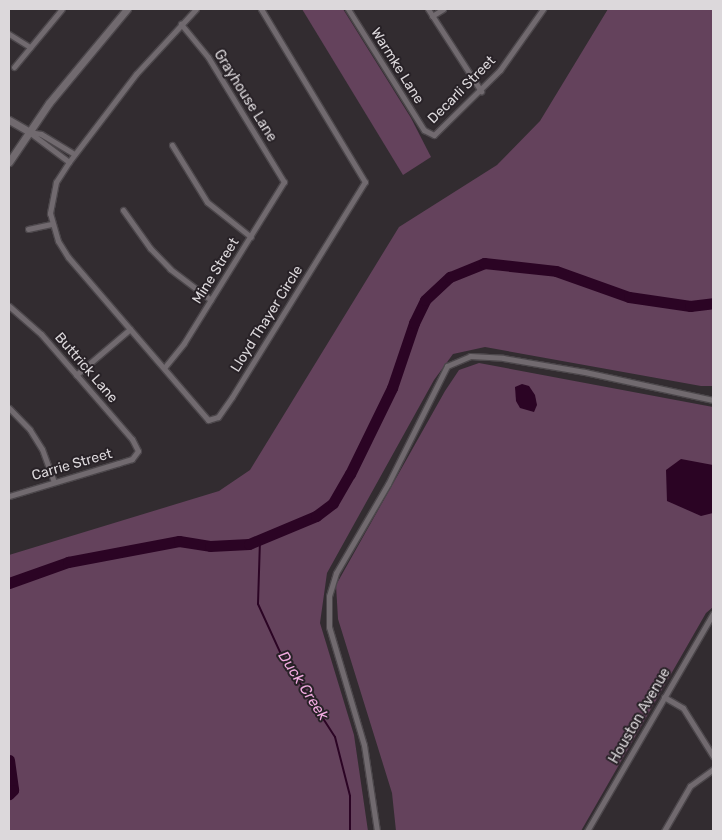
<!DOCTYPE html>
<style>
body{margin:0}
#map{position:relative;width:722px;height:840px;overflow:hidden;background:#322c30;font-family:Rubik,sans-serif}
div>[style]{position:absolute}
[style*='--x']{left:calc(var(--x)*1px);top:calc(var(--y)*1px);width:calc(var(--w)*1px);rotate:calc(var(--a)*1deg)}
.green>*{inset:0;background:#64425c}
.water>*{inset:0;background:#2b0424}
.stream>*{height:2px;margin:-1px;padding:0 1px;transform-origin:1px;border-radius:1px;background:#2b0424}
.river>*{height:11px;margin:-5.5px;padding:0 5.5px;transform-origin:5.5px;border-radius:5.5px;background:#2b0424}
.roads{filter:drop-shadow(1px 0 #4c474b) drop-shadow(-1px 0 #4c474b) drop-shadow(0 1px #4c474b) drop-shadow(0 -1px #4c474b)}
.minor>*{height:5px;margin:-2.5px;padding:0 2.5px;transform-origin:2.5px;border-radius:2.5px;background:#716a6f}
.tertiary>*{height:7px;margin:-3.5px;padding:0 3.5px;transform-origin:3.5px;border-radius:3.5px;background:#716a6f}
span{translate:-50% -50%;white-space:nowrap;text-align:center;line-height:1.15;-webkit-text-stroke:4px #282227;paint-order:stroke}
.street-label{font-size:14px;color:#dcd8db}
.water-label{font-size:15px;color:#f1aae0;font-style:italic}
.frame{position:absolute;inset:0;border:10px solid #dcd8db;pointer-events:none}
</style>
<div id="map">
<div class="green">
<i style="clip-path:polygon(302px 9px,343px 9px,411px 118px,431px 157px,403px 175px)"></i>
<i style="clip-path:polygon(608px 9px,713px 9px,713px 386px,701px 386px,485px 347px,453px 354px,434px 380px,327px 573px,320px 623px,354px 735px,368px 831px,9px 831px,9px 555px,219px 491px,250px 470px,399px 227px,497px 165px,540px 121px)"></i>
<i style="clip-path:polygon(479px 363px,713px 407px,713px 607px,706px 613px,581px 831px,396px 831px,392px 793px,338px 619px,336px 585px,445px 391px,459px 370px)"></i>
</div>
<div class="water">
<i style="clip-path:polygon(522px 384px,529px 386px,535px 395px,537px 405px,534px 412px,520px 408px,516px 401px,515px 387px)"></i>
<i style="clip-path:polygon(681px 459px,713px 465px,713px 513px,701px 516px,667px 501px,666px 470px)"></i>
</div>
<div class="stream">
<i style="--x:260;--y:540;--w:64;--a:91.8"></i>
<i style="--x:258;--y:604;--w:53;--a:65.4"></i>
<i style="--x:280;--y:652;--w:101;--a:57.1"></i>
<i style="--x:335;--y:737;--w:61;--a:75.7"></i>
<i style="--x:350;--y:796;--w:35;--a:90"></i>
</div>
<div class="river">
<i style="--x:9;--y:583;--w:63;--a:-19.6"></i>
<i style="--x:68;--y:562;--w:113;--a:-10.7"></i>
<i style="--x:179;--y:541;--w:31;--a:9"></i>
<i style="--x:210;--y:546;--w:39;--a:-3"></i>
<i style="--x:249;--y:544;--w:73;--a:-22.7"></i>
<i style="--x:316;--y:516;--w:21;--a:-37"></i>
<i style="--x:333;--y:503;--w:34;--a:-60"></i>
<i style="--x:350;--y:474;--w:96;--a:-64"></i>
<i style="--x:392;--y:388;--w:69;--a:-71.3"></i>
<i style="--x:414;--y:323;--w:25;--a:-64"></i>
<i style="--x:425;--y:300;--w:34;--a:-43"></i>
<i style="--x:450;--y:277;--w:37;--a:-22"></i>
<i style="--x:484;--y:263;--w:72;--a:6.3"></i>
<i style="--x:556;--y:271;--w:77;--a:19.6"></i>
<i style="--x:629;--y:297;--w:62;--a:8.4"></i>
<i style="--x:690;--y:306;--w:23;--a:-7"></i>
<i style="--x:9;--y:760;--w:30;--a:82"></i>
<i style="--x:13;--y:790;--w:6;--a:135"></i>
</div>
<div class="roads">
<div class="minor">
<i style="--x:196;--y:9;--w:88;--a:132.7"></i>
<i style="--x:136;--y:74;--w:111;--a:127.3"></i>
<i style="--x:69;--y:162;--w:24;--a:123"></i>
<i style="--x:56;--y:182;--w:32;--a:101"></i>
<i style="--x:50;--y:213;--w:29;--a:74"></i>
<i style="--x:58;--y:241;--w:19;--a:58"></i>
<i style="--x:68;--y:257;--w:215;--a:49.3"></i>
<i style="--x:208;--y:420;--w:10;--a:-17"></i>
<i style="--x:218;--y:417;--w:24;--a:-55"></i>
<i style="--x:232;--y:397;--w:253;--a:-58.3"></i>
<i style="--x:365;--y:182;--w:202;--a:-121"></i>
<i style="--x:348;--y:9;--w:143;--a:57.9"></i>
<i style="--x:424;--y:130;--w:11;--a:27"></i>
<i style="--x:434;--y:135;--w:93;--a:-44.6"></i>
<i style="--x:500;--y:70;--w:75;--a:-54.8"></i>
<i style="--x:428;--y:9;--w:98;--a:57.1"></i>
<i style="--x:432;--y:16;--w:13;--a:-32"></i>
<i style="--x:9;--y:34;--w:25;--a:32"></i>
<i style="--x:14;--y:67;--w:75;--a:-50.4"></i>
<i style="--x:29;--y:132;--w:12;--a:9"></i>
<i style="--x:41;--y:134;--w:39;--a:31"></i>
<i style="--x:29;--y:132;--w:50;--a:36.9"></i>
<i style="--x:172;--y:145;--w:67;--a:58.4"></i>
<i style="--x:207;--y:202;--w:56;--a:38.5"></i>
<i style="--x:123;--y:210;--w:47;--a:54.6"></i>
<i style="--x:150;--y:248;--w:29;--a:46"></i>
<i style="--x:170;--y:269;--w:51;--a:37.1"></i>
<i style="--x:28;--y:229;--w:25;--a:-12"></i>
<i style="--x:9;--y:306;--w:43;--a:41.2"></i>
<i style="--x:41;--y:334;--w:139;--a:49.1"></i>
<i style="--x:132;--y:439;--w:13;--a:63"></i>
<i style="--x:138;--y:451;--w:10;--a:127"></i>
<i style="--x:132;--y:459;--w:14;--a:163"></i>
<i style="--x:119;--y:463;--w:115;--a:163.3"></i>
<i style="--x:164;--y:368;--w:32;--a:-51"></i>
<i style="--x:184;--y:343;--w:190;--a:-58.2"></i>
<i style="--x:284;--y:182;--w:146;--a:-121.3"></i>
<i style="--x:208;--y:57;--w:43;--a:-129.3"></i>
<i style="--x:76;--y:375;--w:71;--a:-40.4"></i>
<i style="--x:9;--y:408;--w:30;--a:46"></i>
<i style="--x:30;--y:430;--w:22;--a:58"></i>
<i style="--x:42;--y:449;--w:35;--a:70"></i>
<i style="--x:664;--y:697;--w:22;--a:30"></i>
<i style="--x:683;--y:708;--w:57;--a:58"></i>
<i style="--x:377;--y:831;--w:87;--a:-98.6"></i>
<i style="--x:364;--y:745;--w:123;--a:-106.5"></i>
<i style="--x:329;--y:627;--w:31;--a:-90"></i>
<i style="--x:329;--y:596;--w:24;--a:-73"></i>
<i style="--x:336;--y:573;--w:103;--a:-59.7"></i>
<i style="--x:388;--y:484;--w:132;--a:-63.4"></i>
<i style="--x:447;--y:366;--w:25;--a:-23"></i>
<i style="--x:470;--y:356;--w:33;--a:3"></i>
<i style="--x:503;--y:358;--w:83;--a:9.7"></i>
<i style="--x:585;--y:372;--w:131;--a:12.3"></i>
<i style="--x:587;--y:831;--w:251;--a:-59.9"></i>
<i style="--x:664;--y:831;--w:52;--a:-60"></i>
<i style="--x:690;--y:786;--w:29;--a:-36"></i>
</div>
<div class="tertiary">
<i style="--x:9;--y:120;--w:22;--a:30"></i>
<i style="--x:9;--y:162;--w:71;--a:-55.9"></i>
<i style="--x:49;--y:103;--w:122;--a:-50.3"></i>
</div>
</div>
<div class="street-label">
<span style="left:397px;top:66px;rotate:58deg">Warmke Lane</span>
<span style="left:462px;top:90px;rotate:-45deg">Decarli Street</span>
<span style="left:245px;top:96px;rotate:58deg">Grayhouse Lane</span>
<span style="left:216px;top:271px;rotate:-58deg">Mine Street</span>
<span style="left:267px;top:319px;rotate:-58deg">Lloyd Thayer Circle</span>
<span style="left:86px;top:368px;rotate:49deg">Buttrick Lane</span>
<span style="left:72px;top:465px;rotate:-16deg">Carrie Street</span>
<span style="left:640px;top:716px;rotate:-60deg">Houston Avenue</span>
</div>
<div class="water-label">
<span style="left:303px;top:686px;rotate:57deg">Duck Creek</span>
</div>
<div class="frame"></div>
</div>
